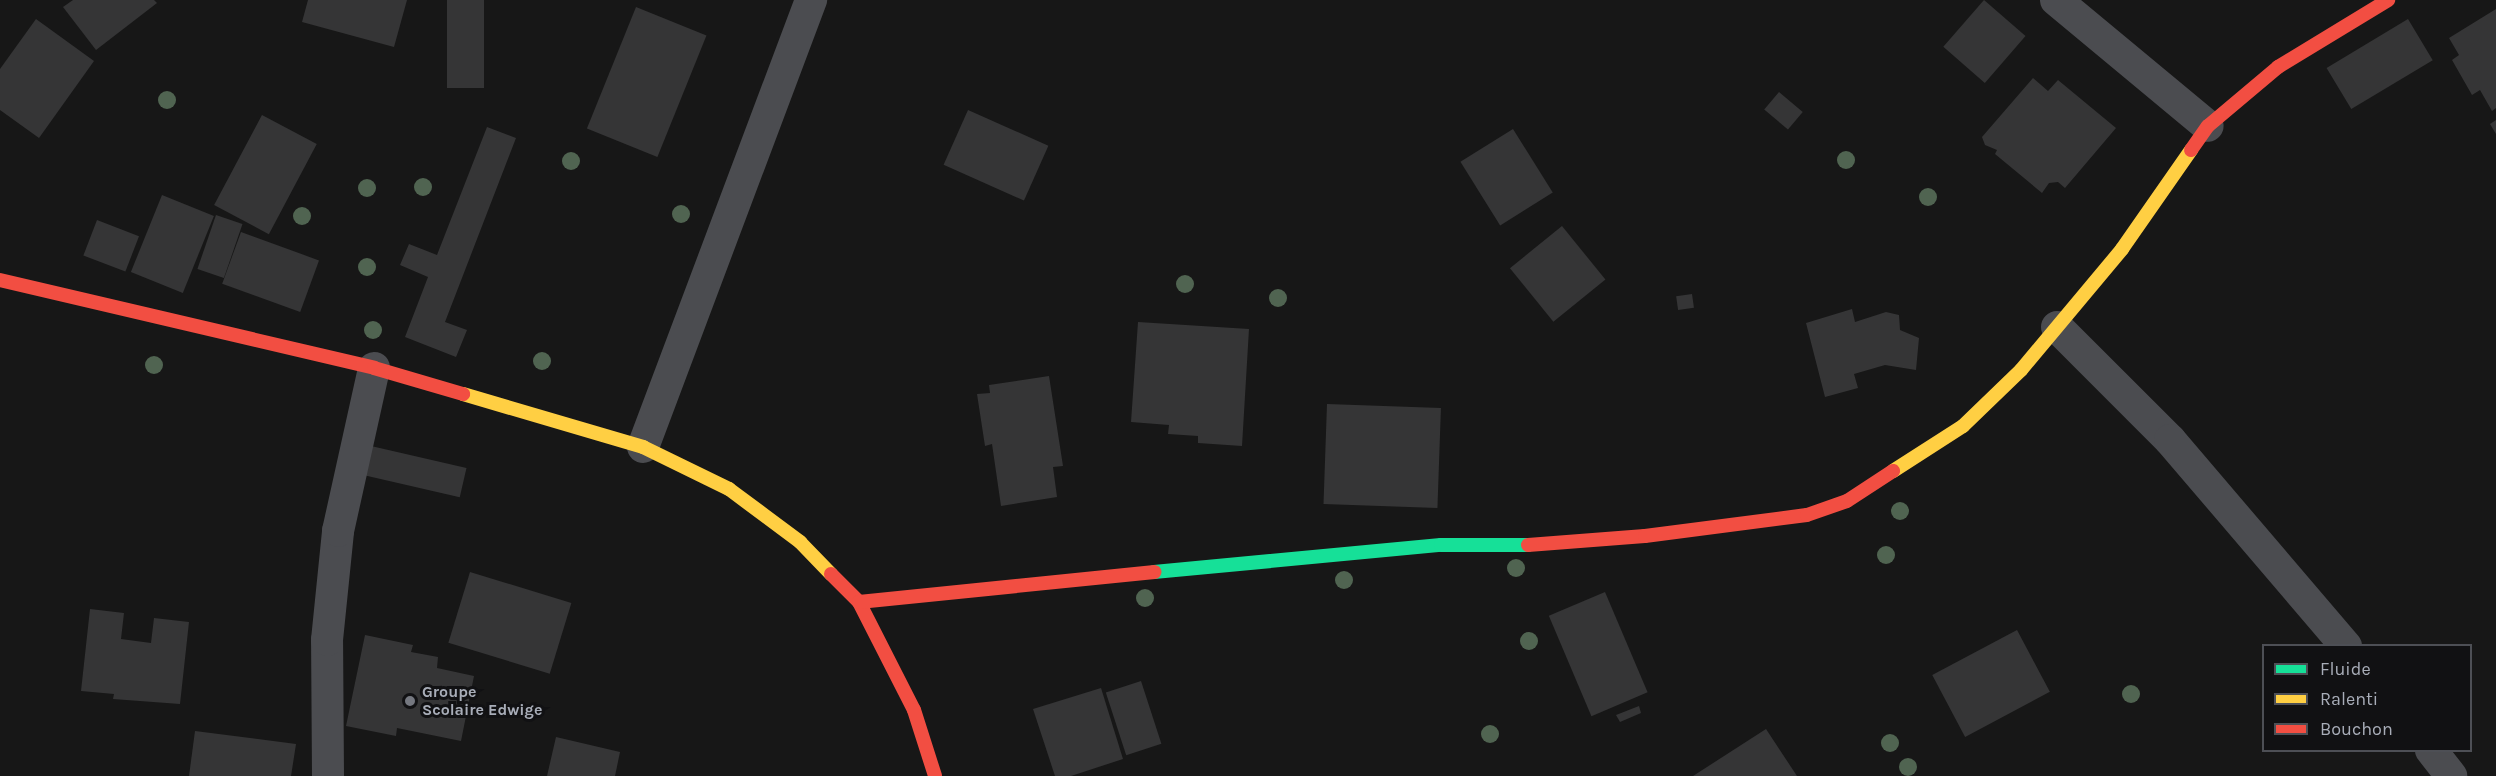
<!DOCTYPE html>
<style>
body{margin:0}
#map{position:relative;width:2496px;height:776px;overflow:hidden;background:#171717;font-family:Karla,sans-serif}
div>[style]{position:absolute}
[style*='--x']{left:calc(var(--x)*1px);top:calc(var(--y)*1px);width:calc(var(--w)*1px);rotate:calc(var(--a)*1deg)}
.building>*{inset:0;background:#353536;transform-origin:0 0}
.street>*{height:32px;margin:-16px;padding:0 16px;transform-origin:16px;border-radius:16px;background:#4b4c50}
.fast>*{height:14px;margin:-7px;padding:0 7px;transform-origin:7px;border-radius:7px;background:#16e098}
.slow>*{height:14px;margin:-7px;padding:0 7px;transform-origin:7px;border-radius:7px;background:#ffcf43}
.jam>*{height:14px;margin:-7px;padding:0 7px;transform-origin:7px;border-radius:7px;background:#f24e42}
.trees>*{width:18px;height:18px;margin:-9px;border-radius:50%;background:#506451}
.dots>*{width:16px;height:16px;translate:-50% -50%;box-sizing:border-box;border:3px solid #111113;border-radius:50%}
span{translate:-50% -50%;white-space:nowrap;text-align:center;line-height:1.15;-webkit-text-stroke:6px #111113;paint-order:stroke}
.poi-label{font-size:16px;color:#a8adb8;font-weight:700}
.left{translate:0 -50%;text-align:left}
.legend{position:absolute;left:2262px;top:644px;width:210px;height:108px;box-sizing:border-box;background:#111113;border:2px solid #4d4f55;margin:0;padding:8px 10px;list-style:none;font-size:18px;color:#a8adb8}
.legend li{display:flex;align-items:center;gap:12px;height:30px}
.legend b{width:30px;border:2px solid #4d4f55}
</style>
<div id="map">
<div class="building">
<i style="clip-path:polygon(73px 0,154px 0,157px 3px,96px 50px,63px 7px)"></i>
<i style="clip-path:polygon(308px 0,407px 0,394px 47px,302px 22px)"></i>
<i style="left:447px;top:0;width:37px;height:88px"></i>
<i style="left:1984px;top:0;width:55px;height:62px;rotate:41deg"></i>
<i style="left:636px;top:7px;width:76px;height:131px;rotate:22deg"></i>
<i style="clip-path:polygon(2496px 9px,2496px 108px,2492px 111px,2480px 90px,2472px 95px,2452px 60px,2459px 55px,2449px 38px)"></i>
<i style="clip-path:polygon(36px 19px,94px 61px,39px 138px,0 110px,0 69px)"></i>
<i style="left:2408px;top:19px;width:48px;height:95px;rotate:59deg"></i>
<i style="clip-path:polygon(2033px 78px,2048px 91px,2058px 80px,2116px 128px,2065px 188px,2058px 182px,2049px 183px,2042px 193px,1995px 154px,1997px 150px,1985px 145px,1982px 137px)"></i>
<i style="left:1779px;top:92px;width:31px;height:23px;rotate:40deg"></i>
<i style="left:968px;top:110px;width:88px;height:60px;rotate:24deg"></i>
<i style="left:262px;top:115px;width:62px;height:102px;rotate:28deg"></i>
<i style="clip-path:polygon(2496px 120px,2496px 134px,2490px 124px)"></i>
<i style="clip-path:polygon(487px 127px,516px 138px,445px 322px,467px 330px,456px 357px,405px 337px,428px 277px,400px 265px,409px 244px,437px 255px)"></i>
<i style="left:1513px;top:129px;width:75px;height:62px;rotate:58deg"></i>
<i style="left:162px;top:195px;width:56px;height:83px;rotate:22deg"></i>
<i style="left:216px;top:215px;width:28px;height:57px;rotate:19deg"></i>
<i style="left:97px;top:220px;width:45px;height:38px;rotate:21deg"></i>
<i style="left:1562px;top:226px;width:69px;height:67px;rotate:51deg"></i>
<i style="left:241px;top:232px;width:83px;height:55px;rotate:20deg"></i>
<i style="left:1692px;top:294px;width:14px;height:16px;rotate:82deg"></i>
<i style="clip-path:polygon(1852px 309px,1855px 322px,1886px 312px,1899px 315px,1900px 330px,1919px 338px,1916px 370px,1885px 365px,1854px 374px,1858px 388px,1825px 397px,1806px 323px)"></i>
<i style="clip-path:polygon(1138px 322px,1249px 329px,1242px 446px,1198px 443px,1198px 436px,1168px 434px,1169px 425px,1131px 422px)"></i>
<i style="clip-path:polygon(1049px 376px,1063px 466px,1053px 467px,1057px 497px,1001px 506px,992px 444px,985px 446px,977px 394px,990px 393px,989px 385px)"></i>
<i style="left:1327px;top:404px;width:114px;height:100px;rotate:2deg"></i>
<i style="left:371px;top:446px;width:98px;height:30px;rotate:13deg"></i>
<i style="left:470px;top:572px;width:106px;height:74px;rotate:17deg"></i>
<i style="left:1605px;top:592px;width:109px;height:61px;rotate:67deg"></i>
<i style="clip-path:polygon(90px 609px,124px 613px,121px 639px,151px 643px,154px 618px,189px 622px,180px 704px,113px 699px,114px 694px,81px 691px)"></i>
<i style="left:2017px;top:630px;width:70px;height:96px;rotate:62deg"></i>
<i style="clip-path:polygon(365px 635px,413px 645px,411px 652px,438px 657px,437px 668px,474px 676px,461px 741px,397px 728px,396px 736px,346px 726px)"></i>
<i style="left:1141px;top:681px;width:66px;height:37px;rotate:72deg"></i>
<i style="clip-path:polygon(1101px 688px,1123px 759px,1071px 776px,1055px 776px,1033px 709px)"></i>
<i style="clip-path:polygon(1639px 706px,1641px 713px,1620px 722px,1616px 715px)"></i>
<i style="clip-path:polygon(1766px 729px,1797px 776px,1693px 776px)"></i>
<i style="clip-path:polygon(195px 731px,296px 744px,291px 776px,189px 776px)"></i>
<i style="clip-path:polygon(556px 737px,620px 752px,615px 776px,547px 776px)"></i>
</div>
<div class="street">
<i style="--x:2056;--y:0;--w:197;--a:39.7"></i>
<i style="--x:2057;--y:327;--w:160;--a:45"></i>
<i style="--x:2170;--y:440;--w:271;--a:49.5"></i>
<i style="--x:643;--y:447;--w:478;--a:-69.4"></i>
<i style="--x:2431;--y:750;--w:33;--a:52"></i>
<i style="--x:328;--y:776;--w:136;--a:-90.4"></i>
<i style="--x:327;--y:640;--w:110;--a:-84.2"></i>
<i style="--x:338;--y:531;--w:167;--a:-77.5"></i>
</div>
<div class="fast">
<i style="--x:1154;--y:572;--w:288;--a:-5.4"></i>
<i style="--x:1441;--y:545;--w:87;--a:0"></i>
</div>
<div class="slow">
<i style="--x:463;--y:394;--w:188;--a:16.4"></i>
<i style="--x:643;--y:447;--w:96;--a:26"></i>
<i style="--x:729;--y:489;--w:89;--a:36.7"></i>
<i style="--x:800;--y:542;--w:45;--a:45.9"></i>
<i style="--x:1893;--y:471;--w:83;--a:-32.7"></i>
<i style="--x:1963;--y:426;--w:81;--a:-44"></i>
<i style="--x:2021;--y:370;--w:158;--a:-50.1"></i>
<i style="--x:2122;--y:249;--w:121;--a:-55.1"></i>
</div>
<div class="jam">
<i style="--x:2191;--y:150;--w:29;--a:-55"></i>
<i style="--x:2208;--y:126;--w:92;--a:-40.1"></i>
<i style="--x:2278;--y:67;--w:129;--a:-31.3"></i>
<i style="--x:0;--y:280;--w:384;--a:13.2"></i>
<i style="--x:374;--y:368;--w:93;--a:16.3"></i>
<i style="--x:1528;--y:545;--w:117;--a:-4.4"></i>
<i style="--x:1645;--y:536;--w:163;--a:-7.4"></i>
<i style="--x:1807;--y:515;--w:42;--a:-19.3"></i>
<i style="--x:1847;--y:501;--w:55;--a:-33.1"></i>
<i style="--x:831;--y:574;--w:40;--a:45"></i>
<i style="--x:859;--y:602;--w:121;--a:63"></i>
<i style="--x:914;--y:710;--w:69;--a:72.3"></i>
<i style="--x:859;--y:602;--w:297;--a:-5.8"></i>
</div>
<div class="trees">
<i style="left:167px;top:100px"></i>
<i style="left:1846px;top:160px"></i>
<i style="left:571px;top:161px"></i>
<i style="left:423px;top:187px"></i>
<i style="left:367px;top:188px"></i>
<i style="left:1928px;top:197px"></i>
<i style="left:681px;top:214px"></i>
<i style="left:302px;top:216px"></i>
<i style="left:367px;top:267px"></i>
<i style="left:1185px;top:284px"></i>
<i style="left:1278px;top:298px"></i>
<i style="left:373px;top:330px"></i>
<i style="left:542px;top:361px"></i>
<i style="left:154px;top:365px"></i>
<i style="left:1900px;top:511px"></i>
<i style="left:1886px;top:555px"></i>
<i style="left:1516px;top:568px"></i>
<i style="left:1344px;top:580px"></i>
<i style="left:1145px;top:598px"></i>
<i style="left:1529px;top:641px"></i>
<i style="left:2131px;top:694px"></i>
<i style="left:1490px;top:734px"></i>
<i style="left:1890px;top:743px"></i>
<i style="left:1908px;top:767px"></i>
</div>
<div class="dots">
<i style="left:410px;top:701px;background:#757880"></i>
</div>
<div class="poi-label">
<span class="left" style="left:422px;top:701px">Groupe<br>Scolaire Edwige</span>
</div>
<ul class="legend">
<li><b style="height:8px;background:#16e098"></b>Fluide</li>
<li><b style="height:8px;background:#ffcf43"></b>Ralenti</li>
<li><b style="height:8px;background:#f24e42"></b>Bouchon</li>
</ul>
</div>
